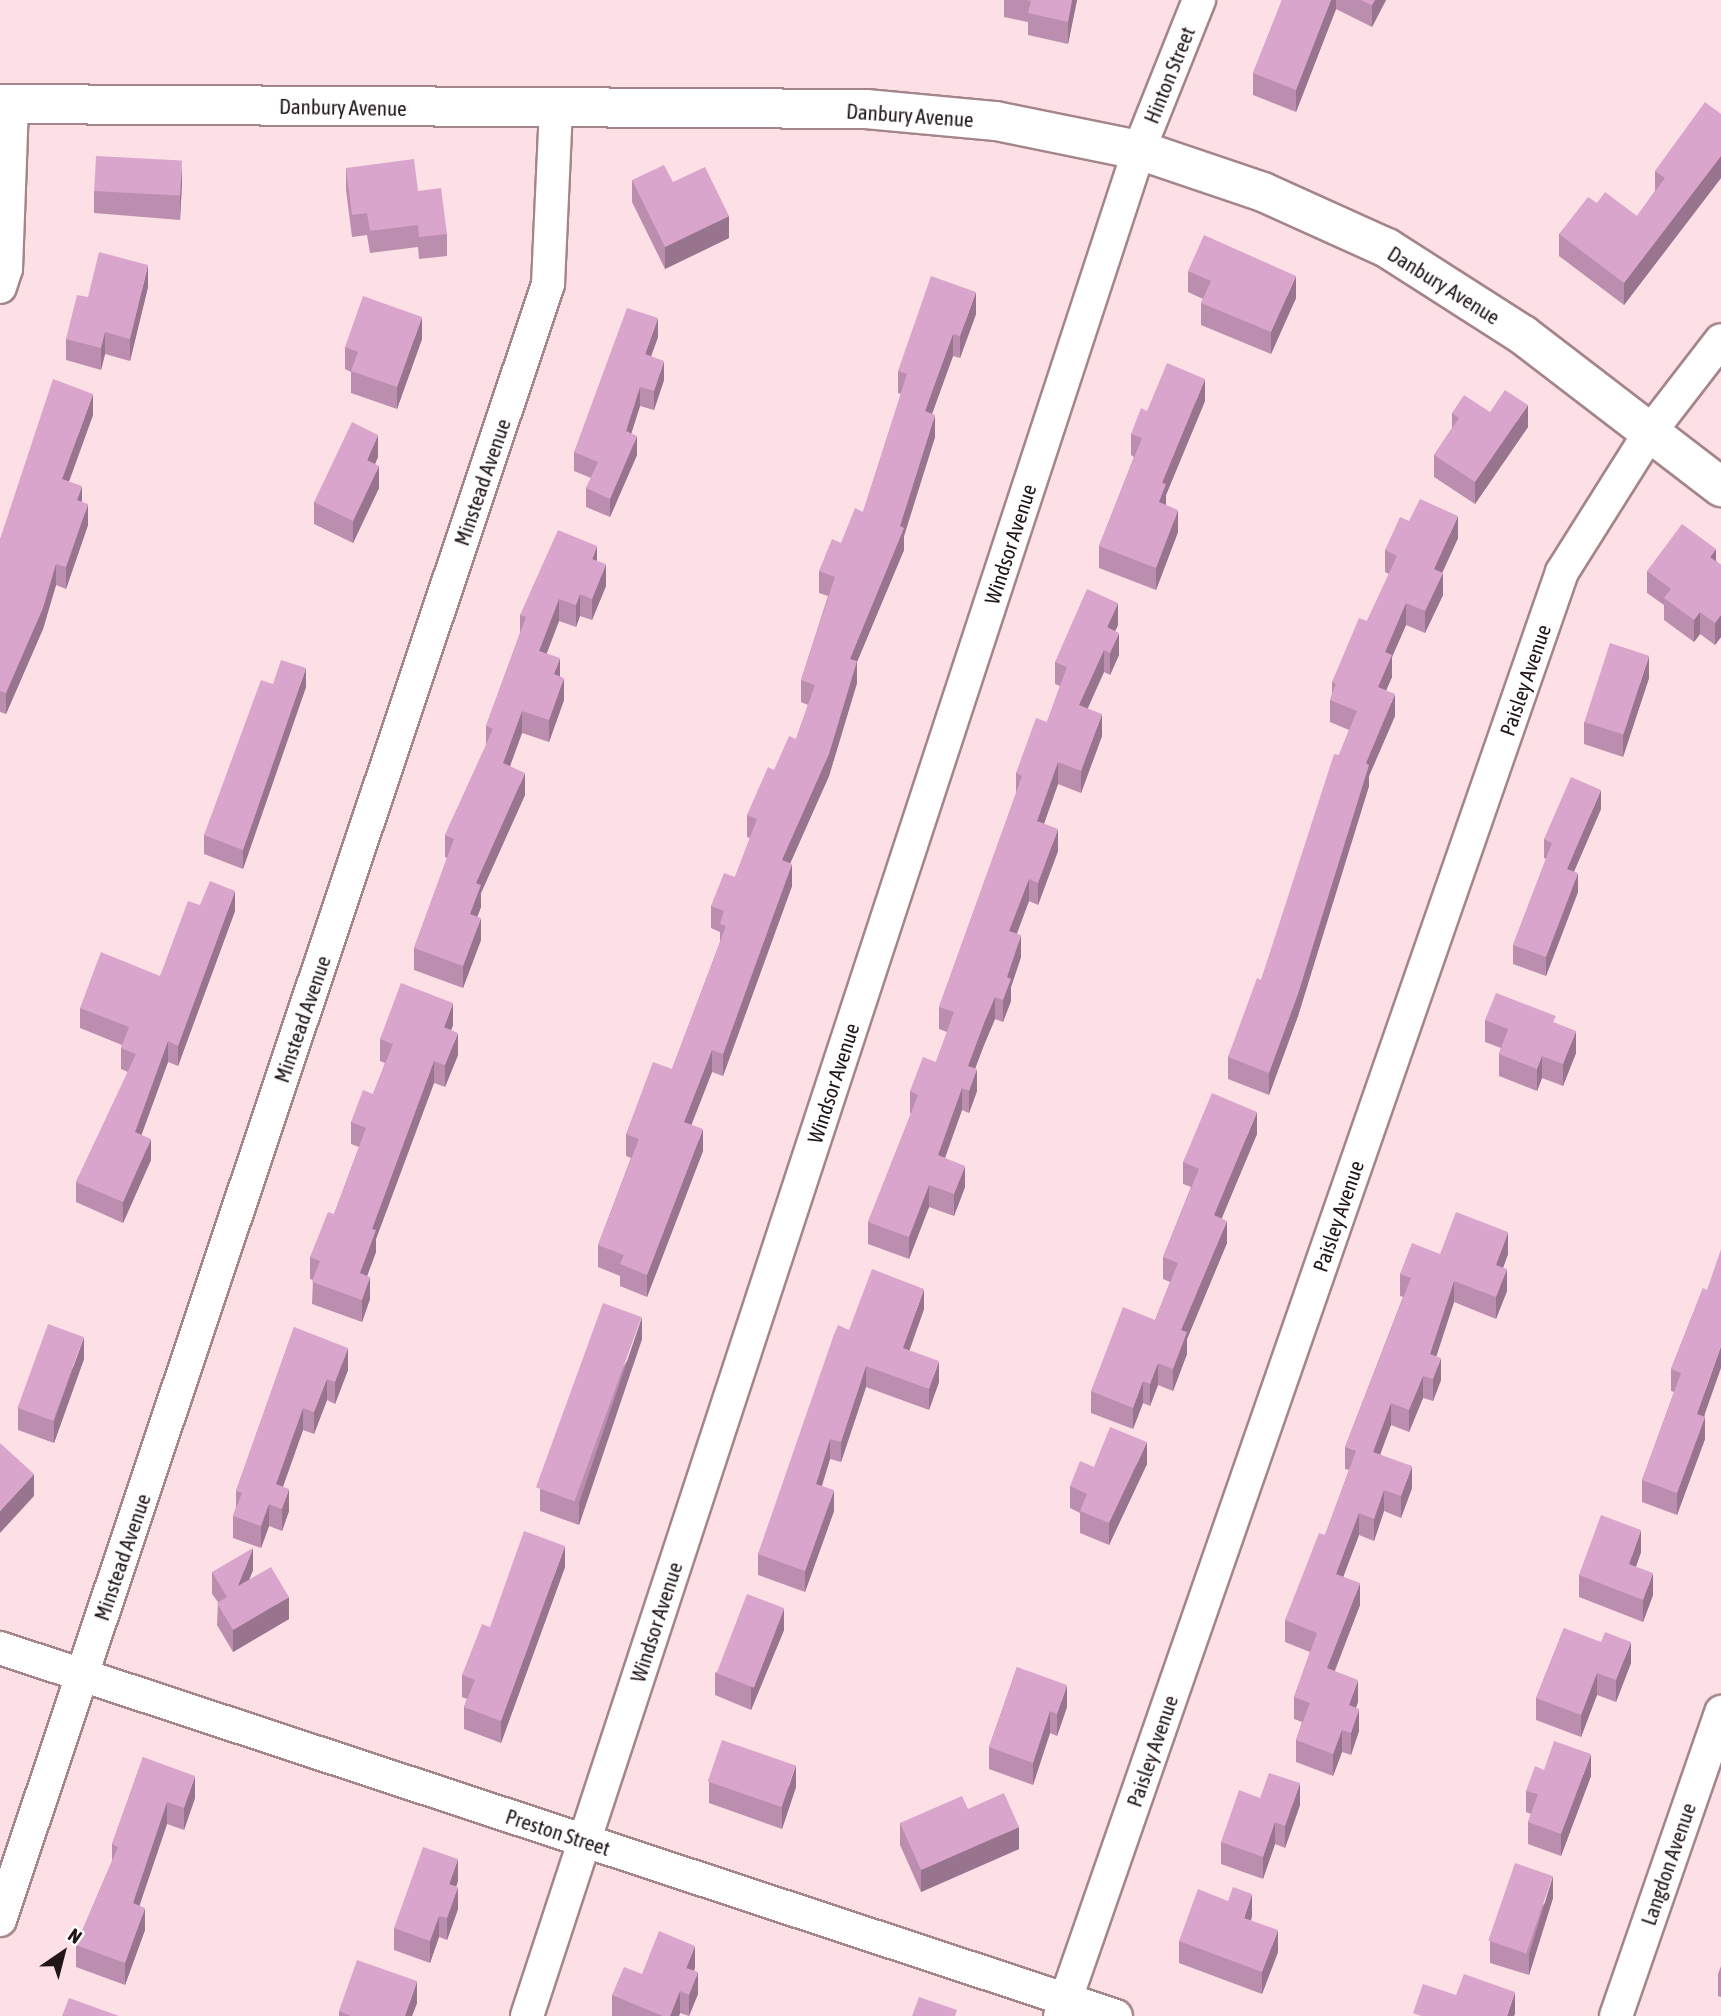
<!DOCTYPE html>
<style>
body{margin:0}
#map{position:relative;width:1721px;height:2016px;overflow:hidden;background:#fde0e5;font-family:"Asap Condensed",sans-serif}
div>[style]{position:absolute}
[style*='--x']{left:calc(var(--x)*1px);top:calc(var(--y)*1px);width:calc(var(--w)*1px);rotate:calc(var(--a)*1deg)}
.roads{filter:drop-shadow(2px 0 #a4858a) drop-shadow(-2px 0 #a4858a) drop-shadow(0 2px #a4858a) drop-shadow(0 -2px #a4858a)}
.street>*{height:32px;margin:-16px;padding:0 16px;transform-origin:16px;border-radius:16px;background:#fff}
.secondary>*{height:38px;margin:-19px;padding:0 19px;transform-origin:19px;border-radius:19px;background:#fff}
.wall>*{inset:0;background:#bb8eaf}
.shaded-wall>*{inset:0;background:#99748f}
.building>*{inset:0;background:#daa5cc;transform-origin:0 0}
span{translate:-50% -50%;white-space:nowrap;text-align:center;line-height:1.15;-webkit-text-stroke:5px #fff;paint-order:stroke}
.street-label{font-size:21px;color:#211518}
.north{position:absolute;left:28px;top:1918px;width:70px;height:70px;-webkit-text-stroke:5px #fff;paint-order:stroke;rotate:35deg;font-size:19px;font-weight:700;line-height:28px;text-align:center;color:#211518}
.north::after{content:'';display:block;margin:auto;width:24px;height:32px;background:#211518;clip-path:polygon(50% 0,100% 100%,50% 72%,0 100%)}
</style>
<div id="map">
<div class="roads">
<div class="street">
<i style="--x:0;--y:287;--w:19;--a:-72"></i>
<i style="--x:6;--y:269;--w:165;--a:-87.9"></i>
<i style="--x:0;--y:1648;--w:1175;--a:18.25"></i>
<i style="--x:0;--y:1920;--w:1725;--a:-71.48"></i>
<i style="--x:548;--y:284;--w:175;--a:-87.4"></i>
<i style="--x:527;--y:2016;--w:1964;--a:-71.84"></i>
<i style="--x:1139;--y:150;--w:162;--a:-68.2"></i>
<i style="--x:1060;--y:2016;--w:1529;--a:-70.83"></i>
<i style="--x:1562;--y:572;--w:165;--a:-57.8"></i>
<i style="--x:1650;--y:432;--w:116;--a:-52.3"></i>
<i style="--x:1616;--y:2016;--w:322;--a:-70.9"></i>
</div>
<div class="secondary">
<i style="--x:0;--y:104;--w:866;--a:0.33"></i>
<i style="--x:866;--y:109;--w:131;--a:5.3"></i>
<i style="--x:996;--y:121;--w:146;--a:11.5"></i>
<i style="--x:1139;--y:150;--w:131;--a:18.7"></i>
<i style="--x:1263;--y:192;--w:136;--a:24.3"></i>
<i style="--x:1387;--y:248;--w:161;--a:32.6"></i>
<i style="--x:1523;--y:335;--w:250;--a:37.5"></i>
</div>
</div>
<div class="wall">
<i style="clip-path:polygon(1004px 0,1077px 0,1068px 44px,1028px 35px,1028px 22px,1004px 17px)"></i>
<i style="clip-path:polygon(1282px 0,1386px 0,1372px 27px,1336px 9px,1296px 112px,1253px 95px,1253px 73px)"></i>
<i style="clip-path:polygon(1721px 114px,1721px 178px,1624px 305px,1559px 256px,1559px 234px,1597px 203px,1637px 216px,1655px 191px,1655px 171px)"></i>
<i style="clip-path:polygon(346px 168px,418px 191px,447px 234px,447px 256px,419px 259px,418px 247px,370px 253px,367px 235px,352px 237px,346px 190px)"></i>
<i style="clip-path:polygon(632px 180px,673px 182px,729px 238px,665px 269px,632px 202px)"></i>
<i style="clip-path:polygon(182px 182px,180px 220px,94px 213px,94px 191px)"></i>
<i style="clip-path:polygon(1188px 271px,1296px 298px,1271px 354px,1201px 325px,1201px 303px,1203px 299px,1188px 292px)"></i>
<i style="clip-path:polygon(148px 287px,130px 361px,105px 354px,101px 370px,66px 360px,66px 339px)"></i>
<i style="clip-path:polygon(976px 314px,960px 358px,953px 356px,932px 414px,935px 437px,904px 536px,904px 550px,857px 662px,857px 683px,829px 776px,790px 863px,792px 886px,723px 1076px,712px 1072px,691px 1125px,703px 1151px,647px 1297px,620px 1286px,620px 1276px,598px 1267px,598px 1245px,631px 1158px,626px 1156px,626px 1134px,672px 1069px,720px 942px,720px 932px,711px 928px,711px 906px,735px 877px,750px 838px,747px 837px,747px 815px,774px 770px,796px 739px,808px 705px,801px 702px,801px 680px,828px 596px,819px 593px,819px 571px,841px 543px,863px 512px,901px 394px,898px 393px,898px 371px)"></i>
<i style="clip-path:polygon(658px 337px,651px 356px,664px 380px,654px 410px,640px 406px,631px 434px,637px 455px,610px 517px,586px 507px,586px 488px,591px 478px,574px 471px,574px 452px)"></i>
<i style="clip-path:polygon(422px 339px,397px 409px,351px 393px,351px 372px,345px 369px,345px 347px)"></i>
<i style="clip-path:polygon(1205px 401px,1166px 495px,1166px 505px,1178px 532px,1156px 590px,1099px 568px,1099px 546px,1134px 457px,1131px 455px,1131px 434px,1147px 411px)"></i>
<i style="clip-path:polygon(1490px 412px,1528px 427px,1475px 504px,1434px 477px,1434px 455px,1452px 428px,1452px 413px)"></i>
<i style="clip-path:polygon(93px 415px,69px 482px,82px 502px,88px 525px,66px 589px,56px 585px,43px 629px,6px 714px,0 712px,0 539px)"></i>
<i style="clip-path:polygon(378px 457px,375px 464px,379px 488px,353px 543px,314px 524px,314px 502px)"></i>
<i style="clip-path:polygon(1409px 521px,1458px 538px,1442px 573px,1443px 595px,1425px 633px,1406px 625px,1392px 657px,1392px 677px,1386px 690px,1395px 716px,1369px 776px,1369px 786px,1298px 1016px,1269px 1095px,1228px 1079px,1228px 1057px,1261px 980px,1339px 755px,1349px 730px,1330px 722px,1330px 700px,1332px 694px,1332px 682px,1367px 621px,1389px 574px,1385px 572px,1385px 550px)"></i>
<i style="clip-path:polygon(597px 561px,606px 586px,592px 620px,580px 616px,576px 627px,559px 621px,547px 653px,560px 676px,564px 700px,549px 742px,522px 733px,510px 766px,525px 795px,481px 893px,481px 907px,477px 917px,481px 940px,463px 988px,414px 970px,414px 948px,447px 858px,445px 857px,445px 835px,486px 746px,486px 726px,520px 633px,520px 615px)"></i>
<i style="clip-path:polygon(1716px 561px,1721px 565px,1721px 637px,1715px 645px,1700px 634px,1694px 642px,1664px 620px,1664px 605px,1647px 593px,1647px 571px)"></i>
<i style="clip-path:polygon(1118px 625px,1115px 631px,1119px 655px,1110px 675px,1104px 672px,1088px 708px,1102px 736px,1081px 793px,1058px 784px,1044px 824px,1058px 851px,1038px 905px,1029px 901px,1017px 934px,1021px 957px,1011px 987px,1011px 1001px,1003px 1022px,995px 1019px,984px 1045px,975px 1068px,977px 1091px,969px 1113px,962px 1110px,945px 1158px,965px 1187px,954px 1216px,929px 1207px,909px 1259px,868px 1244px,868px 1222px,911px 1114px,910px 1113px,910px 1091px,936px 1062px,947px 1032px,939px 1029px,939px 1007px,1016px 794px,1016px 773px,1047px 722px,1060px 686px,1055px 684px,1055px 662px)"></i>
<i style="clip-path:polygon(1649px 678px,1623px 757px,1584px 744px,1584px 722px)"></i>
<i style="clip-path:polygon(273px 684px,306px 687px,243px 869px,204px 854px,204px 835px)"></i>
<i style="clip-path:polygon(1601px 809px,1574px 871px,1578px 892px,1546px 976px,1513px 964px,1513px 945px,1546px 859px,1544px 858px,1544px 839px)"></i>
<i style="clip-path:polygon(200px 905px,235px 911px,178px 1066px,168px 1062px,141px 1135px,151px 1160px,123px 1223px,76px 1202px,76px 1182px,128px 1072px,121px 1069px,121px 1048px,122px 1045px,80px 1028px,80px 1008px,160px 976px)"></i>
<i style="clip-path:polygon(1485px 1020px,1556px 1023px,1576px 1053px,1563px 1086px,1542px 1078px,1537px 1091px,1499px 1076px,1499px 1054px,1501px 1048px,1485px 1042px)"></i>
<i style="clip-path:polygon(453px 1025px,451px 1030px,458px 1055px,445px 1087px,434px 1083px,376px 1239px,376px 1252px,367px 1276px,370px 1299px,362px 1322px,312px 1304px,313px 1280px,310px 1279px,310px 1257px,334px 1214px,359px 1147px,351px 1144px,351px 1122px,373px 1094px,385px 1063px,380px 1061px,380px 1039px)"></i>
<i style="clip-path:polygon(1257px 1134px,1221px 1219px,1227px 1243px,1187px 1339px,1187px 1354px,1173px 1391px,1158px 1385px,1150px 1406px,1143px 1403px,1133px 1429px,1091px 1413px,1091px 1391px,1155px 1320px,1170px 1282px,1163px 1279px,1163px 1257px,1191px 1187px,1183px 1184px,1183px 1162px)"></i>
<i style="clip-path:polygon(1440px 1254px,1508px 1254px,1503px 1268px,1507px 1291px,1496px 1319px,1454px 1302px,1436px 1356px,1441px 1380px,1433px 1401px,1423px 1398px,1409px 1432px,1391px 1425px,1380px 1454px,1412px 1488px,1401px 1518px,1384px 1511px,1374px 1541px,1359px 1535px,1343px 1577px,1360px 1605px,1335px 1671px,1358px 1702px,1356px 1707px,1359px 1731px,1351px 1755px,1342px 1752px,1333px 1776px,1296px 1762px,1296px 1740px,1302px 1722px,1294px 1719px,1294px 1697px,1310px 1652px,1285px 1642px,1285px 1620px,1325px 1535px,1349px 1470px,1345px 1469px,1345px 1447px,1403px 1297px,1400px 1296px,1400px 1274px)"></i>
<i style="clip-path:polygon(1703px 1288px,1705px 1439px,1677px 1515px,1642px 1502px,1642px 1480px,1674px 1392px,1671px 1391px,1671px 1369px)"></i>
<i style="clip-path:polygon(924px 1309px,909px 1351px,939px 1382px,929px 1410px,866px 1387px,841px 1462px,830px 1459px,822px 1486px,834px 1511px,805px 1592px,758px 1575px,758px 1554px,849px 1330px)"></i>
<i style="clip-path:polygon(294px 1327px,348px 1370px,335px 1404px,327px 1400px,314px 1434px,303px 1430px,283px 1487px,289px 1511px,282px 1531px,269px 1526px,261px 1548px,233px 1538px,233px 1516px,236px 1507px,236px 1491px)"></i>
<i style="clip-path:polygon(642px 1339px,579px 1525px,540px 1511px,540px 1489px)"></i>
<i style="clip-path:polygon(84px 1359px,54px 1443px,18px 1430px,18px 1408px)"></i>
<i style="clip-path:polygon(1147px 1464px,1109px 1545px,1080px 1533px,1080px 1513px,1070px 1508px,1070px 1486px,1094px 1467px)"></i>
<i style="clip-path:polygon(1641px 1552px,1636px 1567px,1653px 1595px,1643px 1622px,1579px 1597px,1579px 1575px)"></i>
<i style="clip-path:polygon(565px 1567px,501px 1743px,464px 1729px,464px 1707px,467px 1699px,462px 1697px,462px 1675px,490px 1627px)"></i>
<i style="clip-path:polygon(253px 1570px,249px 1580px,289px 1619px,233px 1652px,217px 1625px,218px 1602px,212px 1594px,212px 1572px)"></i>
<i style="clip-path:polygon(1564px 1628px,1631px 1663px,1616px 1702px,1597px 1695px,1581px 1737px,1536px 1720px,1536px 1698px)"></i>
<i style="clip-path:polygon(784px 1630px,751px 1710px,715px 1695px,715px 1673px)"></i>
<i style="clip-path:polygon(1017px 1667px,1067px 1707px,1057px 1736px,1050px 1733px,1033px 1785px,989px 1769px,989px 1747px)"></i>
<i style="clip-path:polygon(143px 1757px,195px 1798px,184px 1830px,167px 1824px,139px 1906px,145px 1930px,125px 1985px,76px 1967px,76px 1945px,112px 1861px,112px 1844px)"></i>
<i style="clip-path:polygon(1544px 1770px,1591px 1776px,1561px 1856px,1528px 1844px,1528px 1822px,1531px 1814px,1526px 1812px,1526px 1791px)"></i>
<i style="clip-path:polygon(709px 1782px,796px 1787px,782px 1829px,709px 1803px)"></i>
<i style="clip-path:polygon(1260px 1798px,1300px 1805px,1285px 1848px,1275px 1844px,1263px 1879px,1221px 1864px,1221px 1842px)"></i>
<i style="clip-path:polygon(968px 1809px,1019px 1849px,921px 1892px,900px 1845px,900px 1823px)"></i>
<i style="clip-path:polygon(458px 1881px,456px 1887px,458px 1909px,447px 1940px,439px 1937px,430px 1963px,394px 1950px,394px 1928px)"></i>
<i style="clip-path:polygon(1553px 1898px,1529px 1975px,1490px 1963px,1490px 1941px)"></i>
<i style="clip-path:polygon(1252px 1916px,1251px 1921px,1278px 1952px,1262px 1994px,1179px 1963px,1179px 1941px)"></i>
<i style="clip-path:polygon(1721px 1966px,1721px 1997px,1718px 1996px,1718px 1974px)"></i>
<i style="clip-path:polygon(695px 1968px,694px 1971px,698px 1994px,689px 2016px,680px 2013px,679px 2016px,612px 2016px,612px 1995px,642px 1974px)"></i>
<i style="clip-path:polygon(417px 2003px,412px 2016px,339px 2016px,339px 2011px)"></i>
</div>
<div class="shaded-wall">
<i style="clip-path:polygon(1072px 0,1077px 0,1068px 44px,1068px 22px)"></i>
<i style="clip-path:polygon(1331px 0,1336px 0,1336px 9px,1296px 112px,1296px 90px)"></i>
<i style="clip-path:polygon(1375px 0,1386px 0,1372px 27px,1372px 5px)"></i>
<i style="clip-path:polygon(1721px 156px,1721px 178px,1624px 305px,1624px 283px)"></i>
<i style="clip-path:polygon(182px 160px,182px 182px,180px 220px,180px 199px)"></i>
<i style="clip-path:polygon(729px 216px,729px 238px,665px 269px,665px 247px)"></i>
<i style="clip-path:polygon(148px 265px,148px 287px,130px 361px,130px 339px)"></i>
<i style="clip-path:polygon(1296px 276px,1296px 298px,1271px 354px,1271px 332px)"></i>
<i style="clip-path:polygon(976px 292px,976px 314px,960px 358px,960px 336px)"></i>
<i style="clip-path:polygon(422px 317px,422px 339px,397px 409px,397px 387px)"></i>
<i style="clip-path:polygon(658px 318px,658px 337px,645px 373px,645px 354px)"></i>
<i style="clip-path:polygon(105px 332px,105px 354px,101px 370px,101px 348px)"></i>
<i style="clip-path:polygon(953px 334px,953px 356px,925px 433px,925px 411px)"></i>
<i style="clip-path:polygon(664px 361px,664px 380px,654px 410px,654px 391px)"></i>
<i style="clip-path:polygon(1205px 379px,1205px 401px,1166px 495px,1166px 506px,1159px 502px,1162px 483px)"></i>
<i style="clip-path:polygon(640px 387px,640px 406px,626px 450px,626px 431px)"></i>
<i style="clip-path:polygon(93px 394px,93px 415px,62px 500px,62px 479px)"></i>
<i style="clip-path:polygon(1528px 405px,1528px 427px,1475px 504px,1475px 482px)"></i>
<i style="clip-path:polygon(935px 415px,935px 437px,904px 536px,904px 550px,857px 662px,857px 683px,829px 776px,782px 882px,782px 860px,850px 659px,900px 526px)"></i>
<i style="clip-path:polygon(378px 435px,378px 457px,367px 482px,367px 460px)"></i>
<i style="clip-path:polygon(637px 436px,637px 455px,610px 517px,610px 499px)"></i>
<i style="clip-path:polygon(379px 466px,379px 488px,353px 543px,353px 521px)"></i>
<i style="clip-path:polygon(82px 486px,82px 508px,77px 500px)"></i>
<i style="clip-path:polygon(88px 504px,88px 525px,66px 589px,66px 567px)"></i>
<i style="clip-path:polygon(1178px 510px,1178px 532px,1156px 590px,1156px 568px)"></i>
<i style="clip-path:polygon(1458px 516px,1458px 538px,1434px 591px,1434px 569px)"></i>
<i style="clip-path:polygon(597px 546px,597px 568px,592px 559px)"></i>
<i style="clip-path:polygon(1716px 549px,1716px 571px,1710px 557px)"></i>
<i style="clip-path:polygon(56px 564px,56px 585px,43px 629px,6px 714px,6px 693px)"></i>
<i style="clip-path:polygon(606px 564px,606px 586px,592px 620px,592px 599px)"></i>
<i style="clip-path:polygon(1443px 573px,1443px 595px,1425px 633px,1425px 611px)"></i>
<i style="clip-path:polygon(580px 594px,580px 616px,576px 627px,576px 605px)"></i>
<i style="clip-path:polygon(559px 599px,559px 621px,539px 673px,539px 651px)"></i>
<i style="clip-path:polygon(1118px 603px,1118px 625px,1107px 649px,1107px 627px)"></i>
<i style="clip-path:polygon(1406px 603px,1406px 625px,1392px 657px,1392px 677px,1378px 709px,1378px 687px,1385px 652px)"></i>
<i style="clip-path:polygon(1700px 612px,1700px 634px,1694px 642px,1694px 620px)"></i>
<i style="clip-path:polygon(1721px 615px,1721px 637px,1715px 645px,1715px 623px)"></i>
<i style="clip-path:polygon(1119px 633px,1119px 655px,1110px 675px,1110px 653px)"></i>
<i style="clip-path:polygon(1104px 650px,1104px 672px,1079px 727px,1079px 705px)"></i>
<i style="clip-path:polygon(1649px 656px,1649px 678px,1623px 757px,1623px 735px)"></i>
<i style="clip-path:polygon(560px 658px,560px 680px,554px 674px)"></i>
<i style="clip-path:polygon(306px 668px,306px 687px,243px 869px,243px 850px)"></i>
<i style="clip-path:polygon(564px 678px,564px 700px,549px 742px,549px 720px)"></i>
<i style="clip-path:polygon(1395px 694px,1395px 716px,1369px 776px,1369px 786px,1298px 1016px,1269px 1095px,1269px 1073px,1366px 763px)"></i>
<i style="clip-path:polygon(522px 711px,522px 733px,503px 785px,503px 763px)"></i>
<i style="clip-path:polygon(1102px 714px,1102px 736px,1081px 793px,1081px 771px)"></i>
<i style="clip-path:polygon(1058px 762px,1058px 784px,1037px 843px,1037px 821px)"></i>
<i style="clip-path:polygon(525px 773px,525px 795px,481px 893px,481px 907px,470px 936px,470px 914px,476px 883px)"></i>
<i style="clip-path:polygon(1601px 790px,1601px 809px,1567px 888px,1567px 869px)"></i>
<i style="clip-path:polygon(1058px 829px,1058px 851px,1038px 905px,1038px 883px)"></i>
<i style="clip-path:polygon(792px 864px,792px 886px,723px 1076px,723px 1054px)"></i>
<i style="clip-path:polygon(1578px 873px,1578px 892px,1546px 976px,1546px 957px)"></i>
<i style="clip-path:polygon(1029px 879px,1029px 901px,1009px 953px,1009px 931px)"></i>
<i style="clip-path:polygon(235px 891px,235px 911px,178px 1066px,178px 1046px)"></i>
<i style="clip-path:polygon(481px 918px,481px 940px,463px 988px,463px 966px)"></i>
<i style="clip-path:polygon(1021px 935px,1021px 957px,1011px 987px,1011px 1001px,1003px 1022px,1003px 1000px,1007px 977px)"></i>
<i style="clip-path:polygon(995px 997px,995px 1019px,984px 1045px,968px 1088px,968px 1066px,984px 1023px)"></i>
<i style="clip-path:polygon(453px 1003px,453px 1025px,444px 1049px,444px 1027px)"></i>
<i style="clip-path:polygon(1576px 1031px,1576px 1053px,1563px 1086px,1563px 1064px)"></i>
<i style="clip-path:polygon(458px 1033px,458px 1055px,445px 1087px,445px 1065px)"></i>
<i style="clip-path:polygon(168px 1041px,168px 1062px,135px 1153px,135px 1132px)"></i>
<i style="clip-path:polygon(712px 1050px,712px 1072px,684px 1144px,684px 1122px)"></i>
<i style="clip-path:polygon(1542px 1056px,1542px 1078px,1537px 1091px,1537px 1069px)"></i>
<i style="clip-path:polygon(434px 1061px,434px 1083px,376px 1239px,376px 1252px,360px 1295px,360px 1273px,372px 1229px)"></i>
<i style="clip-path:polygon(977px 1069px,977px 1091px,969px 1113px,969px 1091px)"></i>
<i style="clip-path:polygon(962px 1088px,962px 1110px,938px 1177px,938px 1155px)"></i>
<i style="clip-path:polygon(1257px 1112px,1257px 1134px,1214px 1237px,1214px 1215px)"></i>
<i style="clip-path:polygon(703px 1129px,703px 1151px,647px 1297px,647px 1275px)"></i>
<i style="clip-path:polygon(151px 1139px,151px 1160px,123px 1223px,123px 1202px)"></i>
<i style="clip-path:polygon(965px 1166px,965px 1187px,954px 1216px,954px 1194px)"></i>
<i style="clip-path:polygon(929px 1185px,929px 1207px,909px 1259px,909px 1237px)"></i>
<i style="clip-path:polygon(1227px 1221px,1227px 1243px,1187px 1339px,1187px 1354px,1173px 1391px,1173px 1369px,1181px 1330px)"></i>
<i style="clip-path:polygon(1508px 1232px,1508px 1254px,1496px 1287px,1496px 1265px)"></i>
<i style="clip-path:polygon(1507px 1269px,1507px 1291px,1496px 1319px,1496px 1297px)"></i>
<i style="clip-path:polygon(370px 1277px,370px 1299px,362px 1322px,362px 1300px)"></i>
<i style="clip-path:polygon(1454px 1281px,1454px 1302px,1430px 1376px,1430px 1354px)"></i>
<i style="clip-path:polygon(924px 1289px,924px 1309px,903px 1369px,903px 1348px)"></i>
<i style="clip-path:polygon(642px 1317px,642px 1339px,579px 1525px,579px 1503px)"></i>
<i style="clip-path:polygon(84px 1337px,84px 1359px,54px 1443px,54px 1421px)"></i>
<i style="clip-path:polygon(1721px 1346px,1721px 1368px,1697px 1436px,1697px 1414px)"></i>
<i style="clip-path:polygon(348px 1348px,348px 1370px,335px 1404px,335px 1382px)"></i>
<i style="clip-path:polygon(1441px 1358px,1441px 1380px,1433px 1401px,1433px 1379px)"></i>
<i style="clip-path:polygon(939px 1361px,939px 1382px,929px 1410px,929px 1389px)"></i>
<i style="clip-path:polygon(1158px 1363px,1158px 1385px,1150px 1406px,1150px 1384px)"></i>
<i style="clip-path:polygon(866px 1366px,866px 1387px,841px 1462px,841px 1442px)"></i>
<i style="clip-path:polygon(1423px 1376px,1423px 1398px,1409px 1432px,1409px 1410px)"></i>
<i style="clip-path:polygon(327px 1379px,327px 1400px,314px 1434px,314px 1412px)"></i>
<i style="clip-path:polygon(1143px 1381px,1143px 1403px,1133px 1429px,1133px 1408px)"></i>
<i style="clip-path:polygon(1391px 1403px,1391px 1425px,1373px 1474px,1373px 1452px)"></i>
<i style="clip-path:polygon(303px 1408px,303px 1430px,276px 1506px,276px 1484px)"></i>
<i style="clip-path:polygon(1705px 1417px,1705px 1439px,1677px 1515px,1677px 1493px)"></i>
<i style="clip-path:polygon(830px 1439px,830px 1459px,816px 1504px,816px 1484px)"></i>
<i style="clip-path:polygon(1147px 1442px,1147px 1464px,1109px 1545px,1109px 1523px)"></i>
<i style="clip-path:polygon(1412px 1466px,1412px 1488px,1401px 1518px,1401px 1496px)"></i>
<i style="clip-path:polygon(34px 1474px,34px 1496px,0 1533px,0 1511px)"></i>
<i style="clip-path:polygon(289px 1489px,289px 1511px,282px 1531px,282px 1509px)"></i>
<i style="clip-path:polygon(834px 1490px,834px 1511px,805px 1592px,805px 1571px)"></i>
<i style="clip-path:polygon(1384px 1490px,1384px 1511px,1374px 1541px,1374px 1519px)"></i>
<i style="clip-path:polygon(269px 1504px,269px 1526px,261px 1548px,261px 1526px)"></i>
<i style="clip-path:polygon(1359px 1513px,1359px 1535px,1336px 1596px,1336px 1574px)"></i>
<i style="clip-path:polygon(1641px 1530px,1641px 1552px,1629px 1586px,1629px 1564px)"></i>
<i style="clip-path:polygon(565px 1546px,565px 1567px,501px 1743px,501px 1721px)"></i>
<i style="clip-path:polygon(253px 1548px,253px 1570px,238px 1608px,238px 1586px)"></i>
<i style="clip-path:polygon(1653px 1573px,1653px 1595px,1643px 1622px,1643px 1600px)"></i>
<i style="clip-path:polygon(1360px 1583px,1360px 1605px,1327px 1690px,1327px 1668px)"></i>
<i style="clip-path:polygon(289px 1597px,289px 1619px,233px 1652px,233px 1630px)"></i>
<i style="clip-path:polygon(784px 1608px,784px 1630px,751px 1710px,751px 1688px)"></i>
<i style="clip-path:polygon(1631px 1642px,1631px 1663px,1616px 1702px,1616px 1680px)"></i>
<i style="clip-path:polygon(1597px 1673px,1597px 1695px,1581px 1737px,1581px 1715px)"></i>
<i style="clip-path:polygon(1358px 1680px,1358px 1702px,1349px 1727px,1349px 1705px)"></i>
<i style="clip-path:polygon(1067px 1685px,1067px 1707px,1057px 1736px,1057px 1714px)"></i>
<i style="clip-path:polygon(1359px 1709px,1359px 1731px,1351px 1755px,1351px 1733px)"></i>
<i style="clip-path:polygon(1050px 1711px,1050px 1733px,1033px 1785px,1033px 1763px)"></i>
<i style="clip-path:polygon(1342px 1730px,1342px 1752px,1333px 1776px,1333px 1754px)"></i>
<i style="clip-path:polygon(1591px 1754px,1591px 1776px,1561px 1856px,1561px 1834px)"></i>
<i style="clip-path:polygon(796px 1765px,796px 1787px,782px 1829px,782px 1807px)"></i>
<i style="clip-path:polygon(195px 1776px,195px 1798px,184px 1830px,184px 1808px)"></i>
<i style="clip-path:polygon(1300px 1783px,1300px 1805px,1285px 1848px,1285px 1826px)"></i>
<i style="clip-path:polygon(167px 1802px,167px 1824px,133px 1925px,133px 1903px)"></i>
<i style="clip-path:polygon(1275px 1822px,1275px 1844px,1263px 1879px,1263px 1857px)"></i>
<i style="clip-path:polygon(1019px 1827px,1019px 1849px,921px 1892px,921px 1870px)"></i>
<i style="clip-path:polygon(458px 1859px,458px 1881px,449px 1906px,449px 1884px)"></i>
<i style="clip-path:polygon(1553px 1876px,1553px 1898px,1529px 1975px,1529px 1954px)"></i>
<i style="clip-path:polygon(458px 1887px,458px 1909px,447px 1940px,447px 1918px)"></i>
<i style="clip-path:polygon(1252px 1894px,1252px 1916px,1244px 1940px,1244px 1918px)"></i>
<i style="clip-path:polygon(145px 1908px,145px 1930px,125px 1985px,125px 1963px)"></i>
<i style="clip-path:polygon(439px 1916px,439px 1937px,430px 1963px,430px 1941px)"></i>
<i style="clip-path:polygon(1278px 1930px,1278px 1952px,1262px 1994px,1262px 1972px)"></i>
<i style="clip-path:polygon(695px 1946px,695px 1968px,686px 1990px,686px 1968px)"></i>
<i style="clip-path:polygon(698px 1972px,698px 1994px,689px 2016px,689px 1995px)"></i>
<i style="clip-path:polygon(417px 1981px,417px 2003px,412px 2016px,405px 2016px)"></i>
<i style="clip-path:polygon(680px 1991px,680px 2013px,679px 2016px,670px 2016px)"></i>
<i style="clip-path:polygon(1515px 1992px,1515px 2014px,1514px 2016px,1507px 2016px)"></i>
</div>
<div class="building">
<i style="clip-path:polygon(1026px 0,1072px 0,1068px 22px,1028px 13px,1031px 1px)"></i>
<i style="clip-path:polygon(1282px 0,1331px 0,1296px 90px,1253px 73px)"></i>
<i style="clip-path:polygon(1361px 0,1375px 0,1372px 5px)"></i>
<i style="clip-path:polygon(1705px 102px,1721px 114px,1721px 156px,1624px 283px,1559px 234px,1588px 197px,1597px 203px,1605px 192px,1637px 216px,1665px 178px,1655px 171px)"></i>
<i style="left:96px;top:156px;width:86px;height:35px;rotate:3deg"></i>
<i style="clip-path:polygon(414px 159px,418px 191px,441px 188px,447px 234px,419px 237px,418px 225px,370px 231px,367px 213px,352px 215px,346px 168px)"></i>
<i style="clip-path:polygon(664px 165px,673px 182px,705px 167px,729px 216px,665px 247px,632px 180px)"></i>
<i style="clip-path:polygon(1204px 235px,1296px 276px,1271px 332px,1201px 303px,1211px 281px,1188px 271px)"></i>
<i style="clip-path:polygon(99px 252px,148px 265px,130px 339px,105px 332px,101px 348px,66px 339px,77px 295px,88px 297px)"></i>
<i style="clip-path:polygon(931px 276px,976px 292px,960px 336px,953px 334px,925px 411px,935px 415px,900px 526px,904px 528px,850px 659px,857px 661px,829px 754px,782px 860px,792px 864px,723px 1054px,712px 1050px,684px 1122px,703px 1129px,647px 1275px,620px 1264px,624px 1255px,598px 1245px,639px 1139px,626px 1134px,653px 1062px,672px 1069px,726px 926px,720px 924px,724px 911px,711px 906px,724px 873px,735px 877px,757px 819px,747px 815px,768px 767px,774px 770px,789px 736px,796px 739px,815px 685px,801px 680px,835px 577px,819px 571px,832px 539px,841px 543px,855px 508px,863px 512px,907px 374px,898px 371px)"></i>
<i style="clip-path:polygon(363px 296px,422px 317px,397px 387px,351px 371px,358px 352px,345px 347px)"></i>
<i style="clip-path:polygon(627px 308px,658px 318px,645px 354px,664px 361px,654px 391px,640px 387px,626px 431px,637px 436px,610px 499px,586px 488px,598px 462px,574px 452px)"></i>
<i style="clip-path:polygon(1167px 363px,1205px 379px,1162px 483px,1166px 484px,1159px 502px,1178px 510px,1156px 568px,1099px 546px,1142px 438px,1131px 434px,1141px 408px,1147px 411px)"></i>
<i style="clip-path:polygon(53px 379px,93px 394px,62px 479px,82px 486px,77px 500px,88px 504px,66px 567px,56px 564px,43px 608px,6px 693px,0 691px,0 539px)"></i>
<i style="clip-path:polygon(1505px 390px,1528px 405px,1475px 482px,1434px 455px,1459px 418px,1452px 413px,1464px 395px,1490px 412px)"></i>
<i style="clip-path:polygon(352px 422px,378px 435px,367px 460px,379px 466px,353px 521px,314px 502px)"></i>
<i style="clip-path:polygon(1420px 499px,1458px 516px,1434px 569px,1443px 573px,1425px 611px,1406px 603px,1385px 652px,1392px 655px,1378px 687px,1395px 694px,1366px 763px,1369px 765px,1298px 994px,1269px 1073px,1228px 1057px,1257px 978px,1261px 980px,1334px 754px,1339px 755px,1357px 711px,1330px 700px,1336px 684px,1332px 682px,1359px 618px,1367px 621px,1397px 556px,1385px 550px,1400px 517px,1409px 521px)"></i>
<i style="clip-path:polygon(1682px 524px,1716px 549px,1710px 557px,1721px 565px,1721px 615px,1715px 623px,1700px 612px,1694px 620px,1664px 598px,1671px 589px,1647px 571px)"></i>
<i style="clip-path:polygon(558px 530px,597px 546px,592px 559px,606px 564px,592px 599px,580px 594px,576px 605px,559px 599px,539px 651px,560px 658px,554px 674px,564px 678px,549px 720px,522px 711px,503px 763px,525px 773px,476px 883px,481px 885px,470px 914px,481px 918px,463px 966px,414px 948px,454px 839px,445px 835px,493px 729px,486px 726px,526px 617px,520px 615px)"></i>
<i style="clip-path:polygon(1087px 589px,1118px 603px,1107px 627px,1119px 633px,1110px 653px,1104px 650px,1079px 705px,1102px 714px,1081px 771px,1058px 762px,1037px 821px,1058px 829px,1038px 883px,1029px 879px,1009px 931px,1021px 935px,1007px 977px,1011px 979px,1003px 1000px,995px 997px,984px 1023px,968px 1066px,977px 1069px,969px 1091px,962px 1088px,938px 1155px,965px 1166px,954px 1194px,929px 1185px,909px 1237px,868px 1222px,918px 1095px,910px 1091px,923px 1057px,936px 1062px,954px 1012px,939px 1007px,1022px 776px,1016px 773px,1036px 718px,1047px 722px,1067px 667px,1055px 662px)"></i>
<i style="left:1610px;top:643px;width:41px;height:83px;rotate:18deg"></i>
<i style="clip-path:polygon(281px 660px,306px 668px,243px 850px,204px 835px,261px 680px,273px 684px)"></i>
<i style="clip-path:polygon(1571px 777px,1601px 790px,1567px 869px,1578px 873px,1546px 957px,1513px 945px,1552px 843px,1544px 839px)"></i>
<i style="clip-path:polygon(210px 881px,235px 891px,178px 1046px,168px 1041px,135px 1132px,151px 1139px,123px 1202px,76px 1182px,136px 1054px,121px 1048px,129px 1027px,80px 1008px,101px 952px,160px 976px,188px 901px,200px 905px)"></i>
<i style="clip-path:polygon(401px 983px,453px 1003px,444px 1027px,458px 1033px,445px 1065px,434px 1061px,372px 1229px,376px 1230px,360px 1273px,370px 1277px,362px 1300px,312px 1282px,320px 1261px,310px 1257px,328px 1212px,334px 1214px,366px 1128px,351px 1122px,363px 1090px,373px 1094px,393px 1044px,380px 1039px)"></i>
<i style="clip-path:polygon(1496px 993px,1556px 1016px,1553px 1022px,1576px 1031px,1563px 1064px,1542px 1056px,1537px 1069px,1499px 1054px,1508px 1029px,1485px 1020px)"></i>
<i style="clip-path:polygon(1212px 1093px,1257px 1112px,1214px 1215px,1227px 1221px,1181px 1330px,1187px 1332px,1173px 1369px,1158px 1363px,1150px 1384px,1143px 1381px,1133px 1408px,1091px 1391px,1123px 1307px,1155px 1320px,1178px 1263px,1163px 1257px,1199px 1169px,1183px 1162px)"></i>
<i style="clip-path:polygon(1456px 1212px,1508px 1232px,1496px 1265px,1507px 1269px,1496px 1297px,1454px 1281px,1430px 1354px,1441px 1358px,1433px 1379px,1423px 1376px,1409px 1410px,1391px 1403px,1373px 1452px,1412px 1466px,1401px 1496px,1384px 1490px,1374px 1519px,1359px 1513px,1336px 1574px,1360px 1583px,1327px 1668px,1358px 1680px,1349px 1705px,1359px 1709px,1351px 1733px,1342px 1730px,1333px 1754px,1296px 1740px,1310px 1703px,1294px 1697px,1317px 1633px,1285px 1620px,1319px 1533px,1325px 1535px,1356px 1451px,1345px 1447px,1411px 1278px,1400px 1274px,1412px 1243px,1440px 1254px)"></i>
<i style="clip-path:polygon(1721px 1249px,1721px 1346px,1697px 1414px,1705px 1417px,1677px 1493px,1642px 1480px,1681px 1373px,1671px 1369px,1703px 1288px,1707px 1290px)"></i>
<i style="clip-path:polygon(872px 1269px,924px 1289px,903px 1348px,939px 1361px,929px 1389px,866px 1366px,841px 1442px,830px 1439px,816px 1484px,834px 1490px,805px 1571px,758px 1554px,833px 1337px,838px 1325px,849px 1330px)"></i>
<i style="left:603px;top:1303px;width:41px;height:196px;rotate:20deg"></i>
<i style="left:48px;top:1324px;width:38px;height:89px;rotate:20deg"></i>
<i style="clip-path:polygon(294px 1327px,348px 1348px,335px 1382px,327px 1379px,314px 1412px,303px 1408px,276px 1484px,289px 1489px,282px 1509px,269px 1504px,261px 1526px,233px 1516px,242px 1493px,236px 1491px)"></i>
<i style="clip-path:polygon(1110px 1427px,1147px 1442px,1109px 1523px,1080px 1511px,1087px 1494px,1070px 1486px,1080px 1461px,1094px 1467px)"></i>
<i style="clip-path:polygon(0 1443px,34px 1474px,0 1511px)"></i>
<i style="clip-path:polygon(1601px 1515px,1641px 1530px,1629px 1564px,1653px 1573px,1643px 1600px,1579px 1575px)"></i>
<i style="clip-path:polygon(524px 1531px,565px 1546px,501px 1721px,464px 1707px,475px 1680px,462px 1675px,482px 1624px,490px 1627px)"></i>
<i style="clip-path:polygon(253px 1548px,238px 1586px,271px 1567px,289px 1597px,233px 1630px,217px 1603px,227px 1597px,212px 1572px)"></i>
<i style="left:747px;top:1594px;width:40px;height:85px;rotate:21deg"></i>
<i style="clip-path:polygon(1564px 1628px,1601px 1642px,1605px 1632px,1631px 1642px,1616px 1680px,1597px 1673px,1581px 1715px,1536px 1698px)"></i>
<i style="clip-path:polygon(1017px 1667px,1067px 1685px,1057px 1714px,1050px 1711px,1033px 1763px,989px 1747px)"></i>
<i style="left:722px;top:1740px;width:78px;height:44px;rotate:19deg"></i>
<i style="clip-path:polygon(1554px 1741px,1591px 1754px,1561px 1834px,1528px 1822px,1538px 1794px,1526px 1791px,1535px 1766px,1544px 1770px)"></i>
<i style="clip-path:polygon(143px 1757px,195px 1776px,184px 1808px,167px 1802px,133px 1903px,145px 1908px,125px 1963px,76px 1945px,118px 1847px,112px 1844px)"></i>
<i style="clip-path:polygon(1269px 1773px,1300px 1783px,1285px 1826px,1275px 1822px,1263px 1857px,1221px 1842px,1239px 1790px,1260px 1798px)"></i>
<i style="clip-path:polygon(1004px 1793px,1019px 1827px,921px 1870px,900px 1823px,962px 1796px,968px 1809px)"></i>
<i style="clip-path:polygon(423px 1847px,458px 1859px,449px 1884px,458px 1887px,447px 1918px,439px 1916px,430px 1941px,394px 1928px)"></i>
<i style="left:1515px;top:1863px;width:40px;height:82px;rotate:19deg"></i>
<i style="clip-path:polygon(1233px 1887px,1252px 1894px,1244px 1918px,1278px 1930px,1262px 1972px,1179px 1941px,1198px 1889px,1228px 1901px)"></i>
<i style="clip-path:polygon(659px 1931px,695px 1946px,686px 1968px,698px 1972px,689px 1995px,680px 1991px,670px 2016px,663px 2016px,612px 1995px,624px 1967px,642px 1974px)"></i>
<i style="clip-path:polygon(357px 1960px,417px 1981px,405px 2016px,351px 2016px,339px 2011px)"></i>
<i style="clip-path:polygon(1464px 1974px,1515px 1992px,1507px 2016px,1421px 2016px,1413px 2013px,1423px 1984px,1456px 1995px)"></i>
<i style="clip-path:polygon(919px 1997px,957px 2010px,955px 2016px,912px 2016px)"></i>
<i style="clip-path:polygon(69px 1998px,119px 2016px,62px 2016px)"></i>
</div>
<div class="street-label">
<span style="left:1169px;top:75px;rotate:-68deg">Hinton Street</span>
<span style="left:343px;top:107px;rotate:1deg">Danbury Avenue</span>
<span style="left:910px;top:115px;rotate:4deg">Danbury Avenue</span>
<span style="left:1444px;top:285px;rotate:32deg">Danbury Avenue</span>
<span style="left:482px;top:482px;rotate:-71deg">Minstead Avenue</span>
<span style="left:1010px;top:544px;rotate:-72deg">Windsor Avenue</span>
<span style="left:1525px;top:680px;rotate:-71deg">Paisley Avenue</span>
<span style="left:302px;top:1019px;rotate:-71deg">Minstead Avenue</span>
<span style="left:833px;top:1083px;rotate:-72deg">Windsor Avenue</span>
<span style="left:1338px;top:1216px;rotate:-71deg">Paisley Avenue</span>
<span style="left:122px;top:1557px;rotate:-71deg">Minstead Avenue</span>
<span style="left:656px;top:1622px;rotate:-72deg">Windsor Avenue</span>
<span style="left:1152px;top:1751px;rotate:-71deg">Paisley Avenue</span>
<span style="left:558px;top:1832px;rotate:18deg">Preston Street</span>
<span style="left:1668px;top:1864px;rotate:-71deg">Langdon Avenue</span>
</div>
<div class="north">N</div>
</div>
